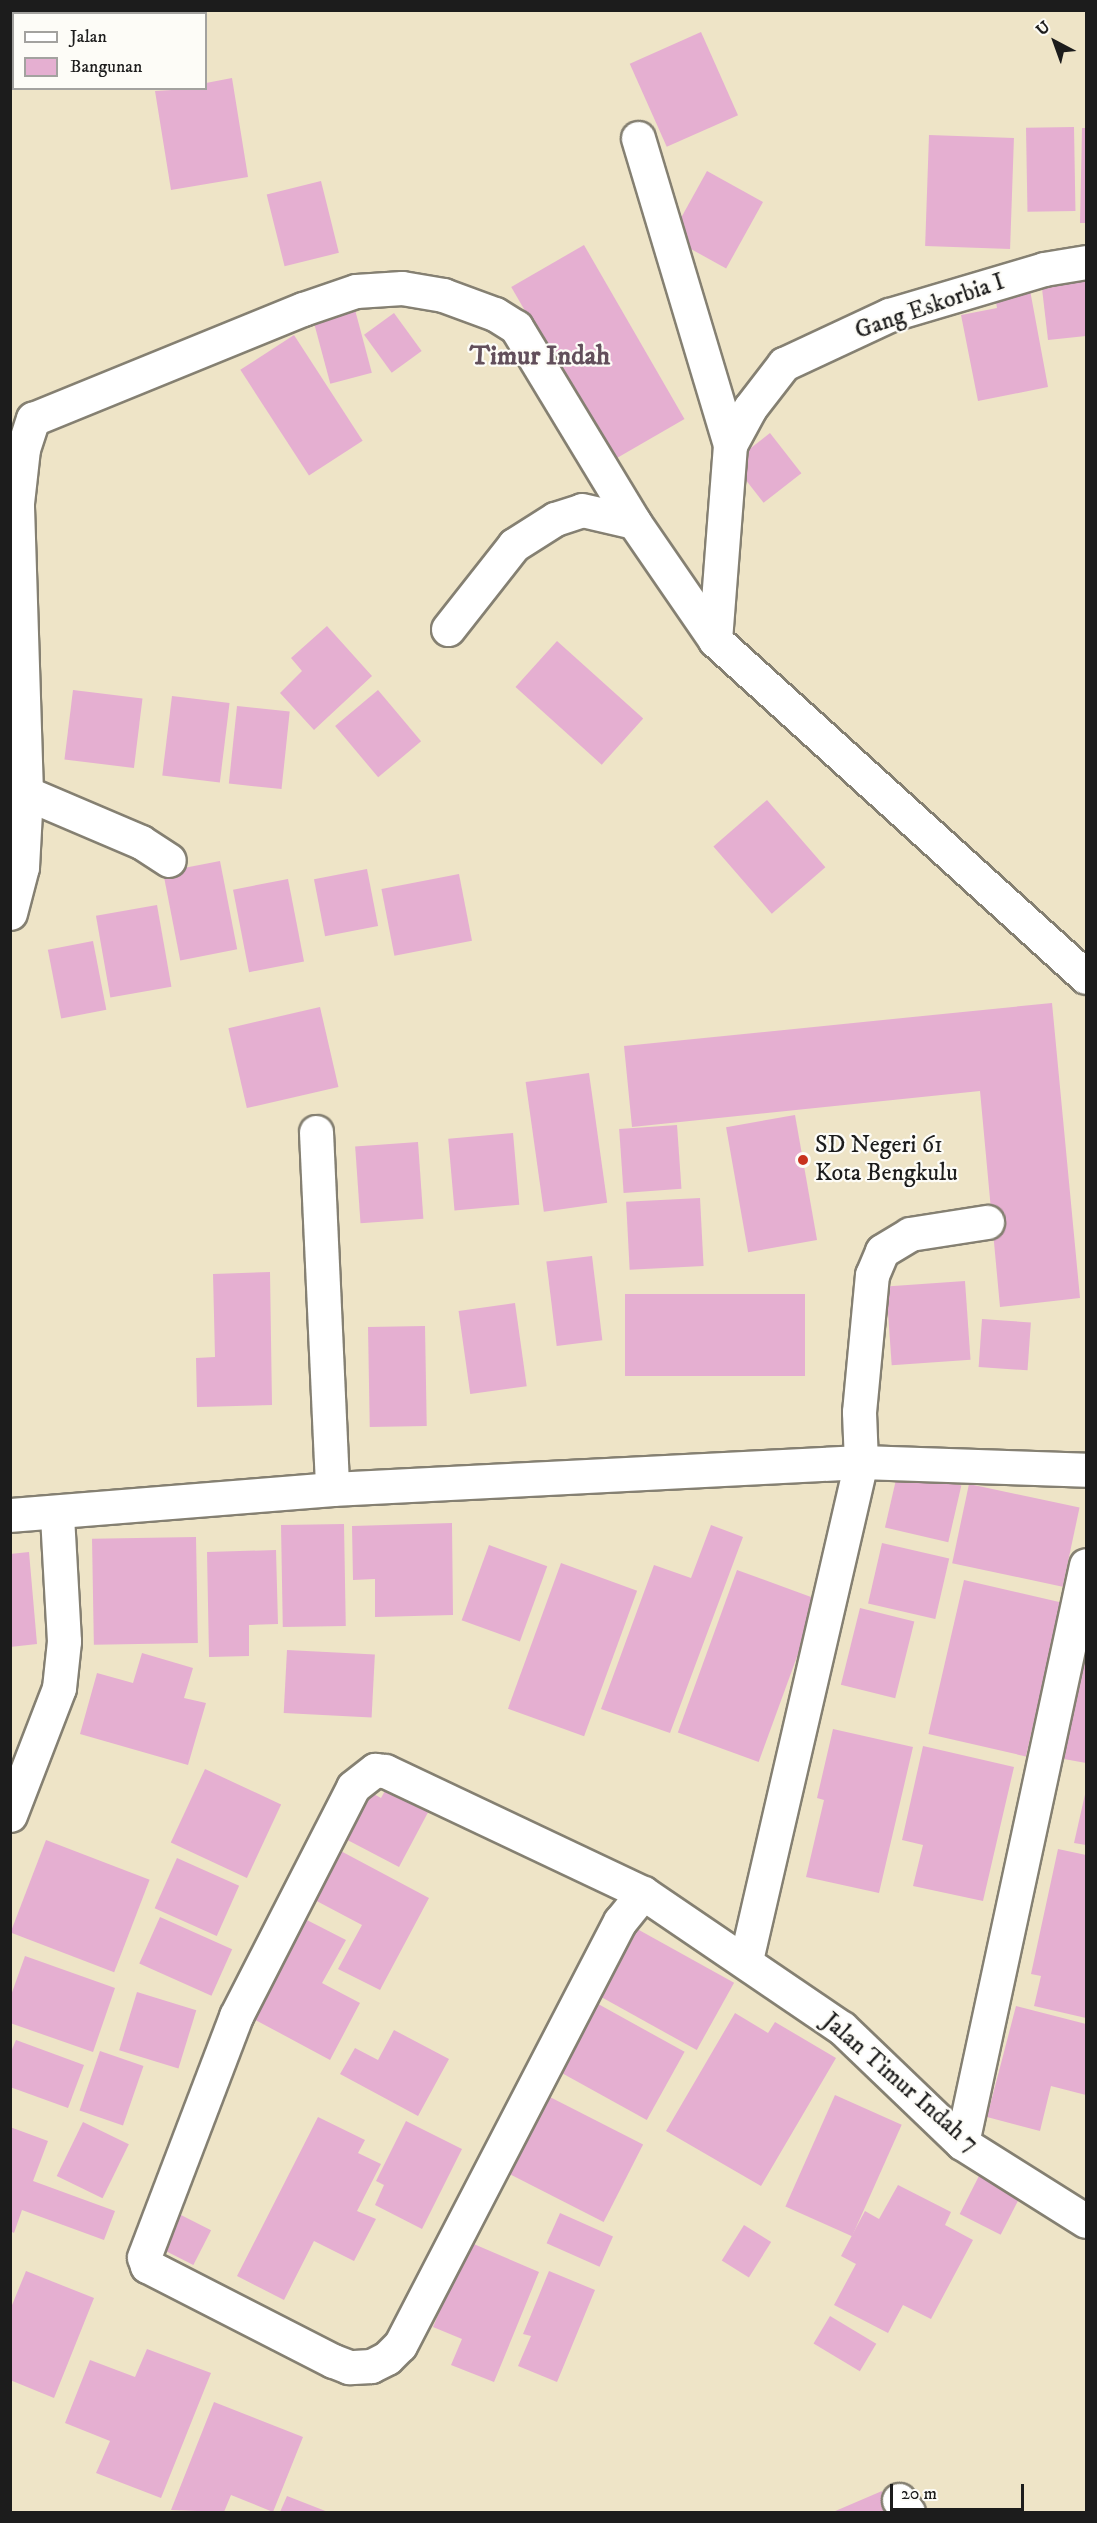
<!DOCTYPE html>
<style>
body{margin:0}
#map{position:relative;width:1097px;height:2523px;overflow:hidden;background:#eee4c7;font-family:"IM FELL DW Pica",serif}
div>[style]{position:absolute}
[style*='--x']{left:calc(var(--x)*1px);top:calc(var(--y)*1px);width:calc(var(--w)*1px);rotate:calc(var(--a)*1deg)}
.building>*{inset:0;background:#e5afd1;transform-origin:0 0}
.roads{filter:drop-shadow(2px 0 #858072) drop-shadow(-2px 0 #858072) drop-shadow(0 2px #858072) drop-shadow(0 -2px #858072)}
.minor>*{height:33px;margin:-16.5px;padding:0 16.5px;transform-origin:16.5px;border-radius:16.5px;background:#fff}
.dots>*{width:16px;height:16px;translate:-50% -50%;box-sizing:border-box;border:3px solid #fdfcf7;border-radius:50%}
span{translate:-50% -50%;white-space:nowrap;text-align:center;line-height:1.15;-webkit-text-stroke:4.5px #fdfcf7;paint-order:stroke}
.street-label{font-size:24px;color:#1c1c1c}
.poi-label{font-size:24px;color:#1c1c1c}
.left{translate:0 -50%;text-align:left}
.quarter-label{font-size:27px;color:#624f5b;font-weight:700}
.frame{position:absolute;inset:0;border:12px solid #1c1c1c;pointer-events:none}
.legend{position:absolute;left:12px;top:12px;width:195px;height:78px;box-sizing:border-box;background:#fdfcf7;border:2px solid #a3a29f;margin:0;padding:8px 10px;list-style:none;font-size:18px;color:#1c1c1c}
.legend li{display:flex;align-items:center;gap:12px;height:30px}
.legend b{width:30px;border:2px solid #a3a29f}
.north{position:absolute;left:1025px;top:12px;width:60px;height:60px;-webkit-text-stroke:4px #fdfcf7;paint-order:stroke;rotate:319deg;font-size:16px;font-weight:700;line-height:24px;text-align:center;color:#1c1c1c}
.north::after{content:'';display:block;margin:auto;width:21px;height:27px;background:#1c1c1c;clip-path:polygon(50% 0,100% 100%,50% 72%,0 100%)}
.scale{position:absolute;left:890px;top:2484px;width:134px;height:27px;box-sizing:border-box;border:3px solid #1c1c1c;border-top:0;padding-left:8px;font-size:18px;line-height:21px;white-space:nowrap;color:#1c1c1c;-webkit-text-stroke:4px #fdfcf7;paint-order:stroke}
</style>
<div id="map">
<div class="building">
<i style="left:701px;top:32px;width:91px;height:78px;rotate:66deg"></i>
<i style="clip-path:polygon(232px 78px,248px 177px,171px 190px,155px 91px,206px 88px,206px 83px)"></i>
<i style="left:1074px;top:127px;width:84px;height:48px;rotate:89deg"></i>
<i style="clip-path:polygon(1082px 128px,1086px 128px,1086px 223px,1080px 223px)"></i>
<i style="left:929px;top:135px;width:85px;height:111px;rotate:2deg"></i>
<i style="left:707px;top:171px;width:64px;height:76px;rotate:29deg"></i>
<i style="left:321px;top:181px;width:74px;height:56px;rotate:76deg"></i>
<i style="left:584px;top:245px;width:201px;height:84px;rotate:60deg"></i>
<i style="clip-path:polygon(1086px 274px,1086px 336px,1048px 340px,1041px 280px)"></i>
<i style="clip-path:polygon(1030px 290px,1048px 387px,978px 401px,961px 315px,997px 308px,995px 296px)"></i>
<i style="left:354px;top:306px;width:69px;height:43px;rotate:75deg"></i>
<i style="left:394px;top:313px;width:47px;height:37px;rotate:54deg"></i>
<i style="left:294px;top:335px;width:126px;height:64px;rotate:57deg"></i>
<i style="left:770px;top:433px;width:51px;height:48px;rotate:52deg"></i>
<i style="clip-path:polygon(327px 626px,372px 676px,314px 730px,280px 693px,302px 671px,291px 658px)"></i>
<i style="left:557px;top:641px;width:116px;height:62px;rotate:42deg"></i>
<i style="left:73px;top:690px;width:70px;height:70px;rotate:7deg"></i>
<i style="left:378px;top:690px;width:67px;height:56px;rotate:50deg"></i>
<i style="left:172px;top:696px;width:58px;height:80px;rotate:7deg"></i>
<i style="left:237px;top:706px;width:53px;height:78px;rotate:6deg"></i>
<i style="left:767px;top:800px;width:89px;height:71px;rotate:49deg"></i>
<i style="left:220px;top:861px;width:90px;height:58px;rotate:79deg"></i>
<i style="left:367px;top:869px;width:58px;height:54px;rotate:79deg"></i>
<i style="left:459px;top:874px;width:68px;height:79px;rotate:79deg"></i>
<i style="left:288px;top:879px;width:84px;height:56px;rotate:79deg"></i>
<i style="left:157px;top:905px;width:83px;height:62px;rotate:80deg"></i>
<i style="left:93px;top:941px;width:70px;height:46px;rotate:79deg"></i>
<i style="clip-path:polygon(1052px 1003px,1080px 1298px,1000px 1307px,980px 1091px,632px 1127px,624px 1046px)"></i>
<i style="left:320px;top:1007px;width:82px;height:94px;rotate:77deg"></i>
<i style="left:589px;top:1073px;width:131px;height:64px;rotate:82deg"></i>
<i style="left:795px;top:1115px;width:127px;height:70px;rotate:80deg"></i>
<i style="left:677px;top:1125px;width:64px;height:58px;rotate:86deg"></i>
<i style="left:513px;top:1133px;width:72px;height:65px;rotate:85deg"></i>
<i style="left:418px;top:1142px;width:77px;height:63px;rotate:86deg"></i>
<i style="left:700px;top:1198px;width:68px;height:74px;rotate:87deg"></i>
<i style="left:592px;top:1256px;width:85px;height:46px;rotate:83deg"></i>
<i style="clip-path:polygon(270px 1272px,272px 1405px,197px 1407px,196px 1358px,215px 1357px,213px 1274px)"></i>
<i style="left:965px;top:1281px;width:79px;height:79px;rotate:86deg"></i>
<i style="left:805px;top:1294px;width:82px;height:180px;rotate:90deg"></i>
<i style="left:515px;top:1303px;width:84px;height:57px;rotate:82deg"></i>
<i style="left:982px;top:1319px;width:49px;height:48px;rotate:4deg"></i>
<i style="left:425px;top:1326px;width:100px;height:57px;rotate:89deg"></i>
<i style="left:898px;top:1471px;width:65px;height:58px;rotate:13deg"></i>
<i style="left:969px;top:1484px;width:113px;height:81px;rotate:12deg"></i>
<i style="clip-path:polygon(452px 1523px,453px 1615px,375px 1617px,375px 1579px,353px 1580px,352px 1526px)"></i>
<i style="left:344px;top:1524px;width:102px;height:63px;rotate:89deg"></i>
<i style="clip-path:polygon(711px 1525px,743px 1537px,670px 1733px,601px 1709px,654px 1565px,691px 1578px)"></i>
<i style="left:196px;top:1537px;width:106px;height:104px;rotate:89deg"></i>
<i style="left:882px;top:1543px;width:69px;height:62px;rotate:13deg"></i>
<i style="left:489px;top:1545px;width:62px;height:80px;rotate:20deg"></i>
<i style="clip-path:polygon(276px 1550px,278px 1624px,249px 1625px,249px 1656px,209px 1657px,207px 1552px)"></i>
<i style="clip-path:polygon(29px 1552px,37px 1644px,10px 1647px,10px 1554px)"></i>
<i style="left:561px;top:1563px;width:81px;height:155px;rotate:20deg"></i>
<i style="left:737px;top:1570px;width:86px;height:173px;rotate:20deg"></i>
<i style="left:964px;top:1580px;width:100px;height:158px;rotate:13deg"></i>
<i style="left:860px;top:1608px;width:56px;height:79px;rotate:14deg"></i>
<i style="left:287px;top:1650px;width:88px;height:63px;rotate:3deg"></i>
<i style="clip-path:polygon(1085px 1651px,1086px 1651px,1086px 1763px,1064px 1759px)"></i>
<i style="clip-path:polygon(142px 1653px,193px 1668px,184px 1698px,206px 1703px,188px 1765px,80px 1734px,97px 1673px,133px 1683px)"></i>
<i style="clip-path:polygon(833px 1729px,913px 1747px,879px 1893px,806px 1877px,824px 1800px,817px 1798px)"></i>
<i style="clip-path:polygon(923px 1746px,1014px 1767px,983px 1901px,913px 1886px,923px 1845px,902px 1840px)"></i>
<i style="left:205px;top:1769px;width:84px;height:81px;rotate:25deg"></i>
<i style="clip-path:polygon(391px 1780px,433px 1803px,399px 1867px,336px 1834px,361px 1787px,381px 1798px)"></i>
<i style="clip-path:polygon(1086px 1790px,1086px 1845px,1074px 1843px)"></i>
<i style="left:46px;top:1840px;width:111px;height:99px;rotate:21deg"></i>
<i style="clip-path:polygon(337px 1849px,429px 1898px,380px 1990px,338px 1969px,362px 1925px,311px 1898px)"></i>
<i style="clip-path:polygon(1058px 1849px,1086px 1855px,1086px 2018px,1034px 2006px,1041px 1976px,1031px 1974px)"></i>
<i style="left:177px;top:1858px;width:68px;height:55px;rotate:24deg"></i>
<i style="left:160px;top:1917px;width:79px;height:51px;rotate:24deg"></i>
<i style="clip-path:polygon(303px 1918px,346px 1940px,322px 1983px,360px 2003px,330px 2060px,250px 2017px)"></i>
<i style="left:630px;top:1925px;width:119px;height:77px;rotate:29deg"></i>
<i style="clip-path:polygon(25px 1956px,115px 1988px,93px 2052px,10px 2023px,10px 1998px)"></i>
<i style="left:137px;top:1992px;width:62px;height:61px;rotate:17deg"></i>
<i style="left:591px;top:2000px;width:107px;height:78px;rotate:29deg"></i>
<i style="clip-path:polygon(1016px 2006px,1086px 2024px,1086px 2095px,1051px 2086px,1040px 2131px,987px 2117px)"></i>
<i style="clip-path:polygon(735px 2013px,768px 2033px,775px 2022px,836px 2058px,761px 2186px,666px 2131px)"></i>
<i style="clip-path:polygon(394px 2030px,449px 2059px,418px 2116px,340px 2074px,355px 2048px,378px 2060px)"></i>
<i style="clip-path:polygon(16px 2040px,84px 2065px,68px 2108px,10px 2087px,10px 2054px)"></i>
<i style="left:100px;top:2051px;width:46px;height:63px;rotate:19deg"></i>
<i style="left:546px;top:2095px;width:109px;height:87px;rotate:27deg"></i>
<i style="left:835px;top:2095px;width:73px;height:122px;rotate:24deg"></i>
<i style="clip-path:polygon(318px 2117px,365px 2140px,358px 2153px,381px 2164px,357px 2211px,376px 2219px,354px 2261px,314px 2241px,284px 2300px,237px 2276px)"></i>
<i style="clip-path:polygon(406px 2121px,462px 2149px,422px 2229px,375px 2205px,384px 2185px,376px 2181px)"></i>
<i style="left:83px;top:2122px;width:51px;height:60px;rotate:26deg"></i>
<i style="clip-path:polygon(10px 2127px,48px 2141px,33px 2181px,115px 2211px,104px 2240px,22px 2210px,14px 2233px,10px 2231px)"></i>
<i style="left:981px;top:2172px;width:46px;height:47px;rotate:27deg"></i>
<i style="clip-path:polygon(898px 2185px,951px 2212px,945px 2225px,973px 2240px,931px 2319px,903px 2305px,888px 2333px,834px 2305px,856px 2264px,841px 2256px,865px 2211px,879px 2219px)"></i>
<i style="left:560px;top:2213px;width:58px;height:33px;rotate:24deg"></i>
<i style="left:179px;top:2214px;width:36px;height:39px;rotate:27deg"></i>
<i style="left:744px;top:2225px;width:32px;height:42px;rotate:32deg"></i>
<i style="clip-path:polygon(469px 2242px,539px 2272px,494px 2382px,451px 2365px,462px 2339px,433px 2327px)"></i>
<i style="clip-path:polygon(26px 2271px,94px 2298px,54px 2398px,10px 2380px,10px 2310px)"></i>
<i style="clip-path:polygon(549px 2271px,595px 2290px,557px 2382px,518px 2366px,531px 2336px,523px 2334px)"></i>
<i style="left:830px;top:2316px;width:54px;height:32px;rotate:31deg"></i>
<i style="clip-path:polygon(147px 2349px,211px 2373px,161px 2498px,96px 2473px,110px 2441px,65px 2423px,90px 2360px,135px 2377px)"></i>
<i style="clip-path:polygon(214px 2402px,303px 2437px,273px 2512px,231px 2495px,224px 2512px,171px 2510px)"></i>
<i style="clip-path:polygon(882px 2491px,891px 2512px,833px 2512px)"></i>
<i style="clip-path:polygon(287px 2496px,328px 2512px,280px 2512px)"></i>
</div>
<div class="roads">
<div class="minor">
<i style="--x:638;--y:138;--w:320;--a:73.3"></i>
<i style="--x:448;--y:629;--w:107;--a:-51.8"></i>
<i style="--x:514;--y:545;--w:49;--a:-32.4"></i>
<i style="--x:555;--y:519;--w:28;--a:-18"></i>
<i style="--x:582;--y:510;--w:53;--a:13"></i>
<i style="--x:715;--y:640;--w:196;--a:-85.6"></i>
<i style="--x:730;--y:445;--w:42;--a:-61.6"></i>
<i style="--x:750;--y:408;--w:56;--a:-52.3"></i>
<i style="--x:784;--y:364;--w:116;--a:-25"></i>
<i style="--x:889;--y:315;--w:162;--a:-16.5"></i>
<i style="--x:1044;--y:269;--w:43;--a:-9.5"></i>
<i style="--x:26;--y:793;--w:125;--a:23.1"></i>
<i style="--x:141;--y:842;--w:33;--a:33"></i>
<i style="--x:10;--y:913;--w:48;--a:-75.4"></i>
<i style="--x:22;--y:867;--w:74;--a:-86.9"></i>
<i style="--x:26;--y:793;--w:290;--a:-91.8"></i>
<i style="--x:17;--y:503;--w:54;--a:-83.7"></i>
<i style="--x:23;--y:449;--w:32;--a:-72"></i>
<i style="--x:33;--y:419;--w:292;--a:-22.2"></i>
<i style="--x:303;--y:309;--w:56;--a:-18.8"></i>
<i style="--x:356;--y:291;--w:46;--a:-3.7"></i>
<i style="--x:402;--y:288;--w:42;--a:9.7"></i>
<i style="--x:443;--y:295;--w:55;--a:20.1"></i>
<i style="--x:495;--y:314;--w:25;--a:32"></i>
<i style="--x:516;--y:327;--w:228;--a:58.8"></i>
<i style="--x:634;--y:522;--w:143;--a:55.5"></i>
<i style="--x:715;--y:640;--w:501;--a:42.25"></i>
<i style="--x:316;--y:1132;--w:357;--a:87.4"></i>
<i style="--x:10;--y:1515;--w:323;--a:-4.6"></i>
<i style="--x:332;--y:1489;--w:530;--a:-2.92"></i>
<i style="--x:861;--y:1462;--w:225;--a:2"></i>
<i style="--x:10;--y:1815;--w:136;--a:-68.9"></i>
<i style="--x:59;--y:1688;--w:47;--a:-83.9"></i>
<i style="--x:64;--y:1641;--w:127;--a:-93.2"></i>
<i style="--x:643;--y:1893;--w:36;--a:129"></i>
<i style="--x:620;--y:1921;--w:478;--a:117.4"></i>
<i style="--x:400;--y:2345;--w:18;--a:135"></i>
<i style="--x:387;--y:2358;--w:18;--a:153"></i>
<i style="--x:371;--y:2366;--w:22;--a:177"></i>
<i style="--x:349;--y:2367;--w:17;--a:-159"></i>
<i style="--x:333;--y:2361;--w:209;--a:-152.9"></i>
<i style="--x:147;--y:2266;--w:9;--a:-108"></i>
<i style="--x:144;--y:2257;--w:258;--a:-69.1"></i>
<i style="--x:236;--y:2016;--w:257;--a:-62.9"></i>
<i style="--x:353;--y:1787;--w:28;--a:-38"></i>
<i style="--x:375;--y:1770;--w:10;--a:6"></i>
<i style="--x:385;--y:1771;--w:285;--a:25.3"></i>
<i style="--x:643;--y:1893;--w:240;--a:34.2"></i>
<i style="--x:842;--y:2028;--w:166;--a:43.8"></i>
<i style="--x:962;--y:2143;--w:146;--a:32.2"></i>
<i style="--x:746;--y:1960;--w:511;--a:-77"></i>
<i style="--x:861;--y:1462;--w:50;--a:-92.3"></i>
<i style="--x:859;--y:1412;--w:138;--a:-84.6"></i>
<i style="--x:872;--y:1275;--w:26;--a:-67"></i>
<i style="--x:882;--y:1251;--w:33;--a:-31"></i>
<i style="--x:910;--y:1234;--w:78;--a:-8.9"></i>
<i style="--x:962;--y:2143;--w:591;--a:-77.89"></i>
<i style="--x:899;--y:2500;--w:15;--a:53"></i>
</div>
</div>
<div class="dots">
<i style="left:803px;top:1160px;background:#c8321e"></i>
</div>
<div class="street-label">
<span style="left:930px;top:307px;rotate:-19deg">Gang Eskorbia I</span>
<span style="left:900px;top:2083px;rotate:41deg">Jalan Timur Indah 7</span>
</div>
<div class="poi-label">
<span class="left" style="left:815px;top:1160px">SD Negeri 61<br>Kota Bengkulu</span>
</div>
<div class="quarter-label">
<span style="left:540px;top:357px">Timur Indah</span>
</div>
<div class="frame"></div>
<ul class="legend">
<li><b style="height:8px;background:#fff"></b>Jalan</li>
<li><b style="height:16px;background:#e5afd1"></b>Bangunan</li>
</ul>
<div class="north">U</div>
<div class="scale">20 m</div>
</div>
